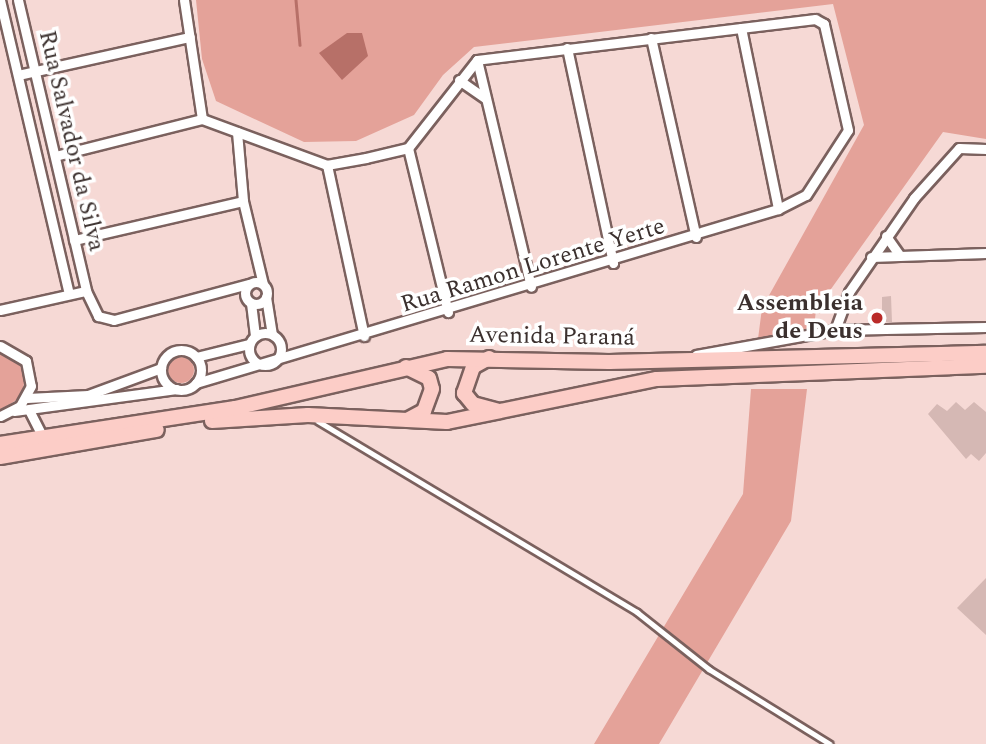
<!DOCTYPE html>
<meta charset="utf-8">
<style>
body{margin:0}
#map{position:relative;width:986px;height:744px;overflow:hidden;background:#f6d9d5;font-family:Spectral,serif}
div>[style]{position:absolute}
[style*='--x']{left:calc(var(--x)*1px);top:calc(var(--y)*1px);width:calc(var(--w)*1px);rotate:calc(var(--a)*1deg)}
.green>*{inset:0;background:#e4a299}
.round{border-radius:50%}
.water>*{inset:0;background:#b77068}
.stream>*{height:2.5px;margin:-1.25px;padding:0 1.25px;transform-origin:1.25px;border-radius:1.25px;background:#b77068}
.building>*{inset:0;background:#d5b8b4}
.roads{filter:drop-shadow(2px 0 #7b615e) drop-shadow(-2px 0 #7b615e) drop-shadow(0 2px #7b615e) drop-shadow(0 -2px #7b615e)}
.lane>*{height:4.5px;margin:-2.25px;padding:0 2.25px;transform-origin:2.25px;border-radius:2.25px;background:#fff}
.street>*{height:9px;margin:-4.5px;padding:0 4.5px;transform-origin:4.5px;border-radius:4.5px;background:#fff}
.street>.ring{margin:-4.5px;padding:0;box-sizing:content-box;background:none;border:9px solid #fff;border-radius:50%}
.primary>*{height:14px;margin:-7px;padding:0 7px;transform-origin:7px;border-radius:7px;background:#fccdc7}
.dots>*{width:19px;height:19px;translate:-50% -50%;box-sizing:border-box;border:4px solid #fff;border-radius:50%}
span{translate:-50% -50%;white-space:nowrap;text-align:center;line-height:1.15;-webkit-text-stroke:7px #fff;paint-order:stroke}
.street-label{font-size:24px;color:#3b302e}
.poi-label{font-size:24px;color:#3b302e;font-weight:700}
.right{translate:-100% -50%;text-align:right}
</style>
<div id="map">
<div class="green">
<i style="clip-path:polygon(196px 0,986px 0,986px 139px,943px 132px,816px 310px,814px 327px,758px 339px,762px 308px,864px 125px,833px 4px,474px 47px,443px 75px,414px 115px,356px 141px,304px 142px,216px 101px,202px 59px)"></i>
<i style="clip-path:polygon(0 350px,17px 359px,25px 377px,22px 396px,0 411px)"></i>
<i class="round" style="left:168px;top:357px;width:26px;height:26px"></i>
<i style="clip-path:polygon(751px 389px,807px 389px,791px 521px,659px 744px,594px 744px,743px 494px)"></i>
</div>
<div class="water">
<i style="clip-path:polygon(347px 33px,362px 33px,368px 56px,342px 80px,319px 53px)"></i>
</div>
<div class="stream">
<i style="--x:296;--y:0;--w:45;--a:84.9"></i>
</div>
<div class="building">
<i style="clip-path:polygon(891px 296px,892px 322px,873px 322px,873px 312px,882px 312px,882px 297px)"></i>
<i style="clip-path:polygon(956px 402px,965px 410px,974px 402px,986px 412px,986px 453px,979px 461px,971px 454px,966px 459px,928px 414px,937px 404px,947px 411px)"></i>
<i style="clip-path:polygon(986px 578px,986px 635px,957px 608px)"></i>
</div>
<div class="roads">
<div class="lane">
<i style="--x:318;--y:421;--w:372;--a:30.9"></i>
<i style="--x:637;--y:612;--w:92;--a:38.4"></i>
<i style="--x:709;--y:669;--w:142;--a:31.8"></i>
</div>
<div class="street">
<i style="--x:0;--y:0;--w:302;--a:76.8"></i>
<i style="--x:18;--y:0;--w:299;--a:76.8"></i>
<i style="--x:86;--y:291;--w:28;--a:64"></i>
<i style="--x:98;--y:316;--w:16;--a:14"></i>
<i style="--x:114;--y:320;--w:139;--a:-15"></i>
<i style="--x:184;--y:0;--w:120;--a:81.4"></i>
<i style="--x:741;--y:28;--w:185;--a:78.4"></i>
<i style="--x:651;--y:38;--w:204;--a:77.3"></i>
<i style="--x:567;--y:48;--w:220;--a:77.9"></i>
<i style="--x:477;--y:60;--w:233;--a:76.6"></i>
<i style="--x:18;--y:75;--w:176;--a:-12.5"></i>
<i style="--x:459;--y:80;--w:33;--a:35"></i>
<i style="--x:237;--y:132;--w:69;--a:85"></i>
<i style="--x:243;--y:201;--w:85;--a:76.5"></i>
<i style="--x:408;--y:148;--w:169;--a:76.3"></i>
<i style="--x:55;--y:156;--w:152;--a:-14.1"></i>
<i style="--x:327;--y:165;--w:175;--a:77.8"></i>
<i style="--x:886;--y:236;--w:24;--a:55"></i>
<i style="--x:74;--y:240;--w:173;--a:-13"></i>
<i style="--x:871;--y:257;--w:115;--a:-2"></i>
<i class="ring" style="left:245px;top:282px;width:13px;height:13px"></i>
<i style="--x:266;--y:297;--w:37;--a:81"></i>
<i style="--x:251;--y:303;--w:32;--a:83"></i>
<i style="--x:0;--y:310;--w:88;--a:-12.5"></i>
<i style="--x:835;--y:330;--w:40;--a:-69.8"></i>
<i style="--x:849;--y:292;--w:114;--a:-55.3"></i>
<i style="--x:914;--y:198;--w:67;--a:-48"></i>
<i style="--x:959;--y:148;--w:27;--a:2"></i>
<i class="ring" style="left:249px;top:333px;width:23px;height:23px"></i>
<i style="--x:0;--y:346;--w:30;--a:30"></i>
<i style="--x:26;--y:361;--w:25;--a:79"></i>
<i style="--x:31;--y:386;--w:23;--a:119"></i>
<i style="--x:20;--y:406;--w:22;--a:153"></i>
<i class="ring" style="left:161px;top:350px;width:31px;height:31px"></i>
<i style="--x:696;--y:355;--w:141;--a:-10.2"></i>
<i style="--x:835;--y:330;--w:151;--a:-1.1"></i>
<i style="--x:196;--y:357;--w:55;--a:-13.8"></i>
<i style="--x:196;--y:383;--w:607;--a:-16.65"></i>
<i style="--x:778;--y:209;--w:31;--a:-27"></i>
<i style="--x:806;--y:195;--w:77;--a:-57.1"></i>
<i style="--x:848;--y:130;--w:109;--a:-102.8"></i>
<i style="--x:824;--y:24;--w:10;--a:-151"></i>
<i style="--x:815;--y:19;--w:340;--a:173.1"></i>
<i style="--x:477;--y:60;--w:112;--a:128.1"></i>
<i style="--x:408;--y:148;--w:43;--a:166.6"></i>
<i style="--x:366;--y:158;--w:40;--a:170"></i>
<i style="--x:327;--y:165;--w:133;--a:-159.8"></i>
<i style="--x:27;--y:398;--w:61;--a:-2.8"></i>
<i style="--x:88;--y:395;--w:78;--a:-20.3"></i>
<i style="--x:29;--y:410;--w:30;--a:63"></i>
<i style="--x:14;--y:411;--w:164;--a:-7.7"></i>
</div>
<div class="primary">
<i style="--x:489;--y:358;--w:18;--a:151"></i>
<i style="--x:473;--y:367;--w:28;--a:109"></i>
<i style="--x:464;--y:393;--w:14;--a:51"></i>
<i style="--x:473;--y:404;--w:27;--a:15"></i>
<i style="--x:406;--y:367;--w:25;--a:26"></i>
<i style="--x:429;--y:378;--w:11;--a:75"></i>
<i style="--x:432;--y:389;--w:23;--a:110"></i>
<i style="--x:424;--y:411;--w:19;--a:152"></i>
<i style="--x:212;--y:421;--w:96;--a:-3.6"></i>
<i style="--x:308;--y:415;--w:139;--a:2.9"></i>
<i style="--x:447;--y:422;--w:214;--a:-11.6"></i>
<i style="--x:657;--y:379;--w:329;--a:-2.3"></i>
<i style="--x:0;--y:444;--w:238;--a:-8.7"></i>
<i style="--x:235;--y:408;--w:218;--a:-13"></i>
<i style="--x:447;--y:359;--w:162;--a:1.1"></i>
<i style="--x:609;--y:362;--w:377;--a:-1.4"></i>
<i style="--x:0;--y:457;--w:159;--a:-9.8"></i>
</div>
</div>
<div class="dots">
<i style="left:877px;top:318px;background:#ba2b29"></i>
</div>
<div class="street-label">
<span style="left:71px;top:141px;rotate:77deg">Rua Salvador da Silva</span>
<span style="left:533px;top:266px;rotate:-17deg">Rua Ramon Lorente Yerte</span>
<span style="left:552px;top:337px;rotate:1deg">Avenida Paraná</span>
</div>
<div class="poi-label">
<span class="right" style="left:863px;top:318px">Assembleia<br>de Deus</span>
</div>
</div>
